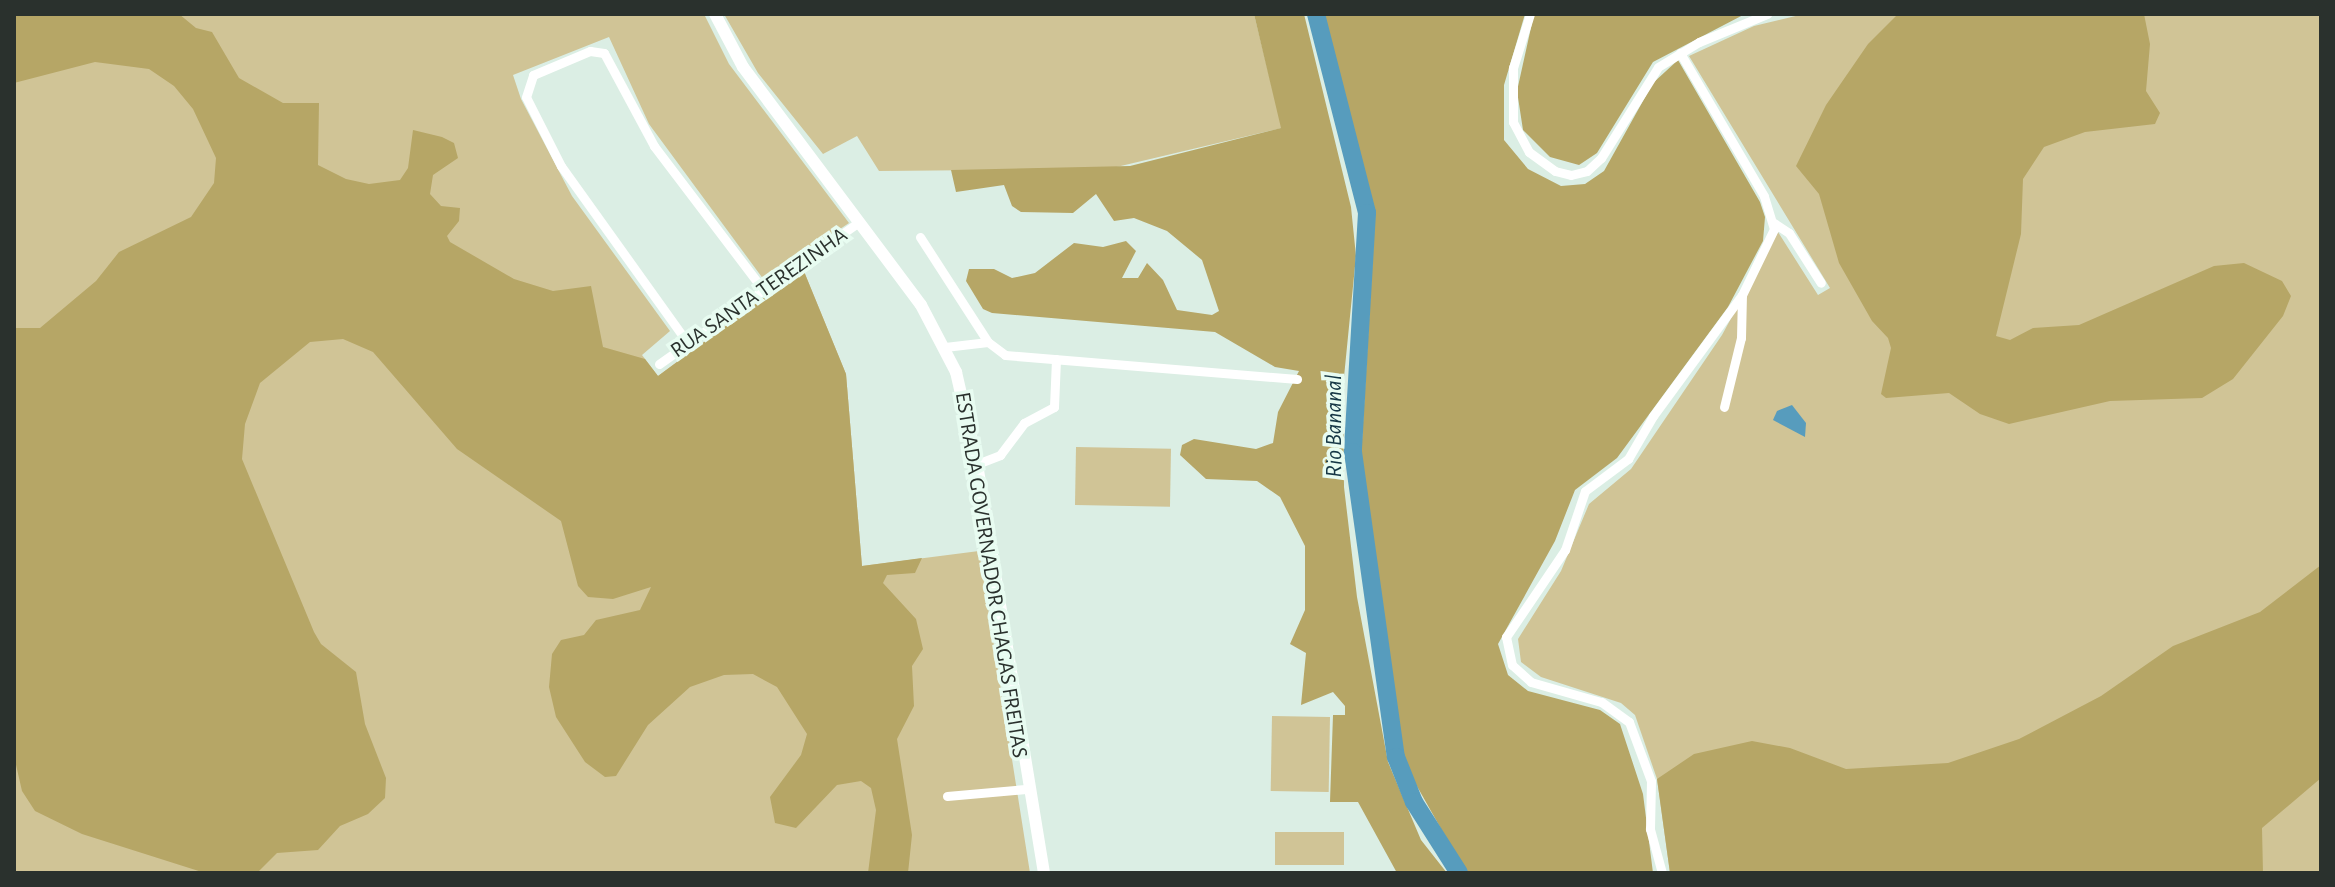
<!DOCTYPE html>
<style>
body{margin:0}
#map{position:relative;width:2335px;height:887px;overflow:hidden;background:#dbeee4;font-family:"Alegreya Sans",sans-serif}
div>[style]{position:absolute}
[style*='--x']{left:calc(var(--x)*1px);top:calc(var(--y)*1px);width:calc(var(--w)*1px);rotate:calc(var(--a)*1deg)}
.green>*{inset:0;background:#d0c496;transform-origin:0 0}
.forest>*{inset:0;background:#b6a666}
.water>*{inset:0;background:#579cbd}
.river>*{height:18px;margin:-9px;padding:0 9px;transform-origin:9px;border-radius:9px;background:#579cbd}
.minor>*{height:9px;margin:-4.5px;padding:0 4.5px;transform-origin:4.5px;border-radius:4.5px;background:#fff}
.secondary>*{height:12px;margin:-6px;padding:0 6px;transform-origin:6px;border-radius:6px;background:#fff}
span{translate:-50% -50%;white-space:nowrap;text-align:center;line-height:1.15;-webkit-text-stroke:7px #e8fcf1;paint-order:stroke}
.street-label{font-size:22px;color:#2a312d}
.water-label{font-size:24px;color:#163745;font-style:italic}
.frame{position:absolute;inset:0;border:16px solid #2a312d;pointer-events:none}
</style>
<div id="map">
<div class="green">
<i style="clip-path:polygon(14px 14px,704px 14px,729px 64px,849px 223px,764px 280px,649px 124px,609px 37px,513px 75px,521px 99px,572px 196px,670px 331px,642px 355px,658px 376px,803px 269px,846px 374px,862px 566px,979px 551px,1030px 873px,14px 873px)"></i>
<i style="clip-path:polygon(724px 14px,1254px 14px,1282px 128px,1108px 169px,879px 171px,857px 136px,823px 154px,758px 73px)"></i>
<i style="clip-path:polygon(1804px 14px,2321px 14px,2321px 873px,1670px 873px,1657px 779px,1635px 715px,1621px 703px,1541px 677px,1521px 662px,1518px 639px,1561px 571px,1589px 504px,1631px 469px,1722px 335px,1778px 232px,1818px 295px,1830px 288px,1689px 56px,1754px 26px)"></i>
<i style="left:1076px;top:447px;width:95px;height:58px;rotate:1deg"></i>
<i style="left:1272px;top:716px;width:58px;height:75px;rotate:1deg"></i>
<i style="left:1344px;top:832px;width:33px;height:69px;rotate:90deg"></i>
</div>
<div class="forest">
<i style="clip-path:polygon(14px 14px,179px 14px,196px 28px,212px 32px,239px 78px,283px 103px,319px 103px,318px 165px,346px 179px,369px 184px,400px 180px,408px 168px,413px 130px,442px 137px,454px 143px,458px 158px,433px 175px,430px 194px,441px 206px,460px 208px,459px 221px,447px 236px,450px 242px,514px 279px,553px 291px,591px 286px,603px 347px,645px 359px,658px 376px,803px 269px,846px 374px,862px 566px,922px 558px,915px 573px,887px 575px,883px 583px,916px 619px,923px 649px,912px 666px,914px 706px,897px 739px,912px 835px,908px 873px,868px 873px,876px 810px,871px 788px,861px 781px,837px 785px,796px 828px,775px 823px,770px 797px,801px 755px,807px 734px,777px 687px,753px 674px,724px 675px,690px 687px,648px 725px,616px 776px,605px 777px,585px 762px,556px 717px,549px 687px,552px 654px,561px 640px,584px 635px,596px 620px,640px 610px,651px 587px,613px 599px,588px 597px,578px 586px,561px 521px,457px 449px,373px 352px,343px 339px,310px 342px,260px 383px,245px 424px,242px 459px,314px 632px,321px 644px,356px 672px,365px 724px,386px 778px,385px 798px,368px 814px,340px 826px,318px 850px,277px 853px,257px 873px,205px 873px,82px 834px,35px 811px,22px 791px,14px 756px,14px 328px,40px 328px,96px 281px,119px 252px,191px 217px,214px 183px,216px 158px,193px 109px,174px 86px,149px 69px,95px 62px,14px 83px)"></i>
<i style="clip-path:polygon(1254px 14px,1304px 14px,1351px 207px,1356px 256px,1343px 387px,1344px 487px,1357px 597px,1388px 762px,1421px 840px,1447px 873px,1397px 873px,1358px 802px,1330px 802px,1333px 715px,1345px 715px,1345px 706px,1333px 692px,1301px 705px,1306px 653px,1290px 644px,1305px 610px,1305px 546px,1280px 497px,1257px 481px,1206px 479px,1180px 455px,1182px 445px,1194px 439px,1256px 449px,1273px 443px,1278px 412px,1299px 371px,1275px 367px,1215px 332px,992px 313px,983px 309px,966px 281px,969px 269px,994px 269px,1012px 278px,1035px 273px,1074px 243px,1103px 247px,1126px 241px,1136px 251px,1122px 278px,1138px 278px,1147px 263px,1163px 280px,1177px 310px,1212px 315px,1219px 311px,1202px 260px,1167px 231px,1134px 218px,1114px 221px,1096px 194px,1073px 213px,1021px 212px,1012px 206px,1004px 185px,956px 192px,951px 170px,1130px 166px,1281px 128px)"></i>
<i style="clip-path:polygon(1324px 14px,1525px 14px,1504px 85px,1504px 140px,1528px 169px,1561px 186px,1585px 184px,1604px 171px,1653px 83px,1678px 60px,1760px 202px,1765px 217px,1763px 241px,1728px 307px,1617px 458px,1575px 490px,1555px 541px,1498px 644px,1508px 675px,1528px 691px,1600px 710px,1620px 724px,1643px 794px,1653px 873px,1466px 873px,1405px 765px,1361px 457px,1375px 217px)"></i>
<i style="clip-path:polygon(1534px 14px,1745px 14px,1653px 62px,1597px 153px,1579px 165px,1550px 157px,1523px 130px,1517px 91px)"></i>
<i style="clip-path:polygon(1898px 14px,2144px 14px,2150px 44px,2146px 91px,2160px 113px,2155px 124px,2085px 132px,2044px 147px,2023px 179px,2021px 234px,1996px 336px,2010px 340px,2033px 328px,2079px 325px,2214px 266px,2244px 263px,2282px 281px,2291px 296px,2283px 316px,2233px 379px,2202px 398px,2110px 401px,2009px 424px,1980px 414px,1949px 393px,1886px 398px,1881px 394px,1891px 348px,1888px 338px,1872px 321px,1839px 263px,1819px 194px,1796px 166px,1826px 105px,1868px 44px)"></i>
<i style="clip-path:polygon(2321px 565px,2321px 778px,2262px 828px,2263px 873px,1670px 873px,1657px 779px,1694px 754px,1752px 741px,1790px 748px,1846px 769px,1948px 763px,2019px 739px,2101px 696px,2173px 646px,2260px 612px)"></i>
</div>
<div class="water">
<i style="clip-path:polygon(1792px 405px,1806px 423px,1805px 437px,1773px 420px,1777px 411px)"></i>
</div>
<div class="river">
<i style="--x:1316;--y:14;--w:205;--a:75.6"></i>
<i style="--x:1367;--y:213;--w:239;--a:93.4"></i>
<i style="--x:1353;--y:452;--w:308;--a:82"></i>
<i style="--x:1396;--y:757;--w:48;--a:68.2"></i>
<i style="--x:1414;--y:802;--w:84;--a:57.6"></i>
</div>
<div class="minor">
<i style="--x:1530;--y:14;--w:57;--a:107.5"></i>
<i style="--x:1513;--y:68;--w:54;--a:90"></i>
<i style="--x:1513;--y:122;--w:34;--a:62"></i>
<i style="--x:1529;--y:152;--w:32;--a:36"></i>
<i style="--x:1555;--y:171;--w:16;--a:14"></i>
<i style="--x:1571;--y:175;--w:16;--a:-14"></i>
<i style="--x:1587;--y:171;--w:19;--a:-43"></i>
<i style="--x:1601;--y:158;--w:107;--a:-57.9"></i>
<i style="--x:1658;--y:67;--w:48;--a:-31.4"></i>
<i style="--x:1699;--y:42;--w:74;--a:-22.4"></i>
<i style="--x:1774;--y:223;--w:18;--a:34"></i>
<i style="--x:1789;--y:233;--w:59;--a:57.4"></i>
<i style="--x:920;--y:237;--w:125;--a:57.1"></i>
<i style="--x:988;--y:342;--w:21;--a:37"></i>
<i style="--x:1005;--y:355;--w:293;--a:4.7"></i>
<i style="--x:687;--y:342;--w:216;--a:-125.6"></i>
<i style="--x:561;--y:166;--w:77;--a:-116.9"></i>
<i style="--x:526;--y:97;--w:23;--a:-72"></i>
<i style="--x:533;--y:75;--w:62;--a:-22.8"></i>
<i style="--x:590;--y:51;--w:14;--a:8"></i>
<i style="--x:604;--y:53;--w:106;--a:61.7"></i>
<i style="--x:654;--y:146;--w:177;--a:52.8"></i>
<i style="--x:945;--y:347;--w:43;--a:-6.6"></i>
<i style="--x:659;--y:364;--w:245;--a:-35.4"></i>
<i style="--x:1724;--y:407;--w:71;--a:-76.2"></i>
<i style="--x:1741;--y:338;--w:43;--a:-88.7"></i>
<i style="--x:977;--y:464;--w:25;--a:-21"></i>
<i style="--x:1000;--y:455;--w:40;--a:-53"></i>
<i style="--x:1024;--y:423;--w:34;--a:-28"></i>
<i style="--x:1054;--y:407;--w:48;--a:-87.6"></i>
<i style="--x:947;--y:796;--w:79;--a:-5.1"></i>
<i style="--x:1662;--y:873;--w:46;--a:-105.3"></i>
<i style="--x:1650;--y:829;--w:48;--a:-88.8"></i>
<i style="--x:1651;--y:781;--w:63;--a:-110.4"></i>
<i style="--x:1629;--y:722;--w:34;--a:-144"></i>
<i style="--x:1601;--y:702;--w:73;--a:-164.1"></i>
<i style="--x:1531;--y:682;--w:25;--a:-138"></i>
<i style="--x:1512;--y:665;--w:29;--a:-102"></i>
<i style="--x:1506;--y:637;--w:105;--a:-55.9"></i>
<i style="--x:1565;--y:550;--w:62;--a:-71.3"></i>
<i style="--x:1585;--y:491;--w:54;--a:-36.7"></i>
<i style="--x:1628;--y:459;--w:50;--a:-59.8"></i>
<i style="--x:1653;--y:416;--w:150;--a:-53.7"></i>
<i style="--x:1742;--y:295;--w:73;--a:-64.1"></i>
<i style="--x:1774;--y:229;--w:34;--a:-107"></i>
<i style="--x:1764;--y:196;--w:166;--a:-120.4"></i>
</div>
<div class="secondary">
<i style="--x:715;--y:14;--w:60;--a:62.2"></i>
<i style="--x:743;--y:67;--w:297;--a:53.2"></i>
<i style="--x:921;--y:305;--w:76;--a:62.4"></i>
<i style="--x:956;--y:372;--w:94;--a:77.1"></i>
<i style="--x:977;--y:464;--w:414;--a:80.7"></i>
</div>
<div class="street-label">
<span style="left:759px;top:293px;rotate:-35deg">RUA SANTA TEREZINHA</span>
<span style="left:991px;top:575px;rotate:81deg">ESTRADA GOVERNADOR CHAGAS FREITAS</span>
</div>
<div class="water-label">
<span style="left:1335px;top:426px;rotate:-90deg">Rio Bananal</span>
</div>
<div class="frame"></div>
</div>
